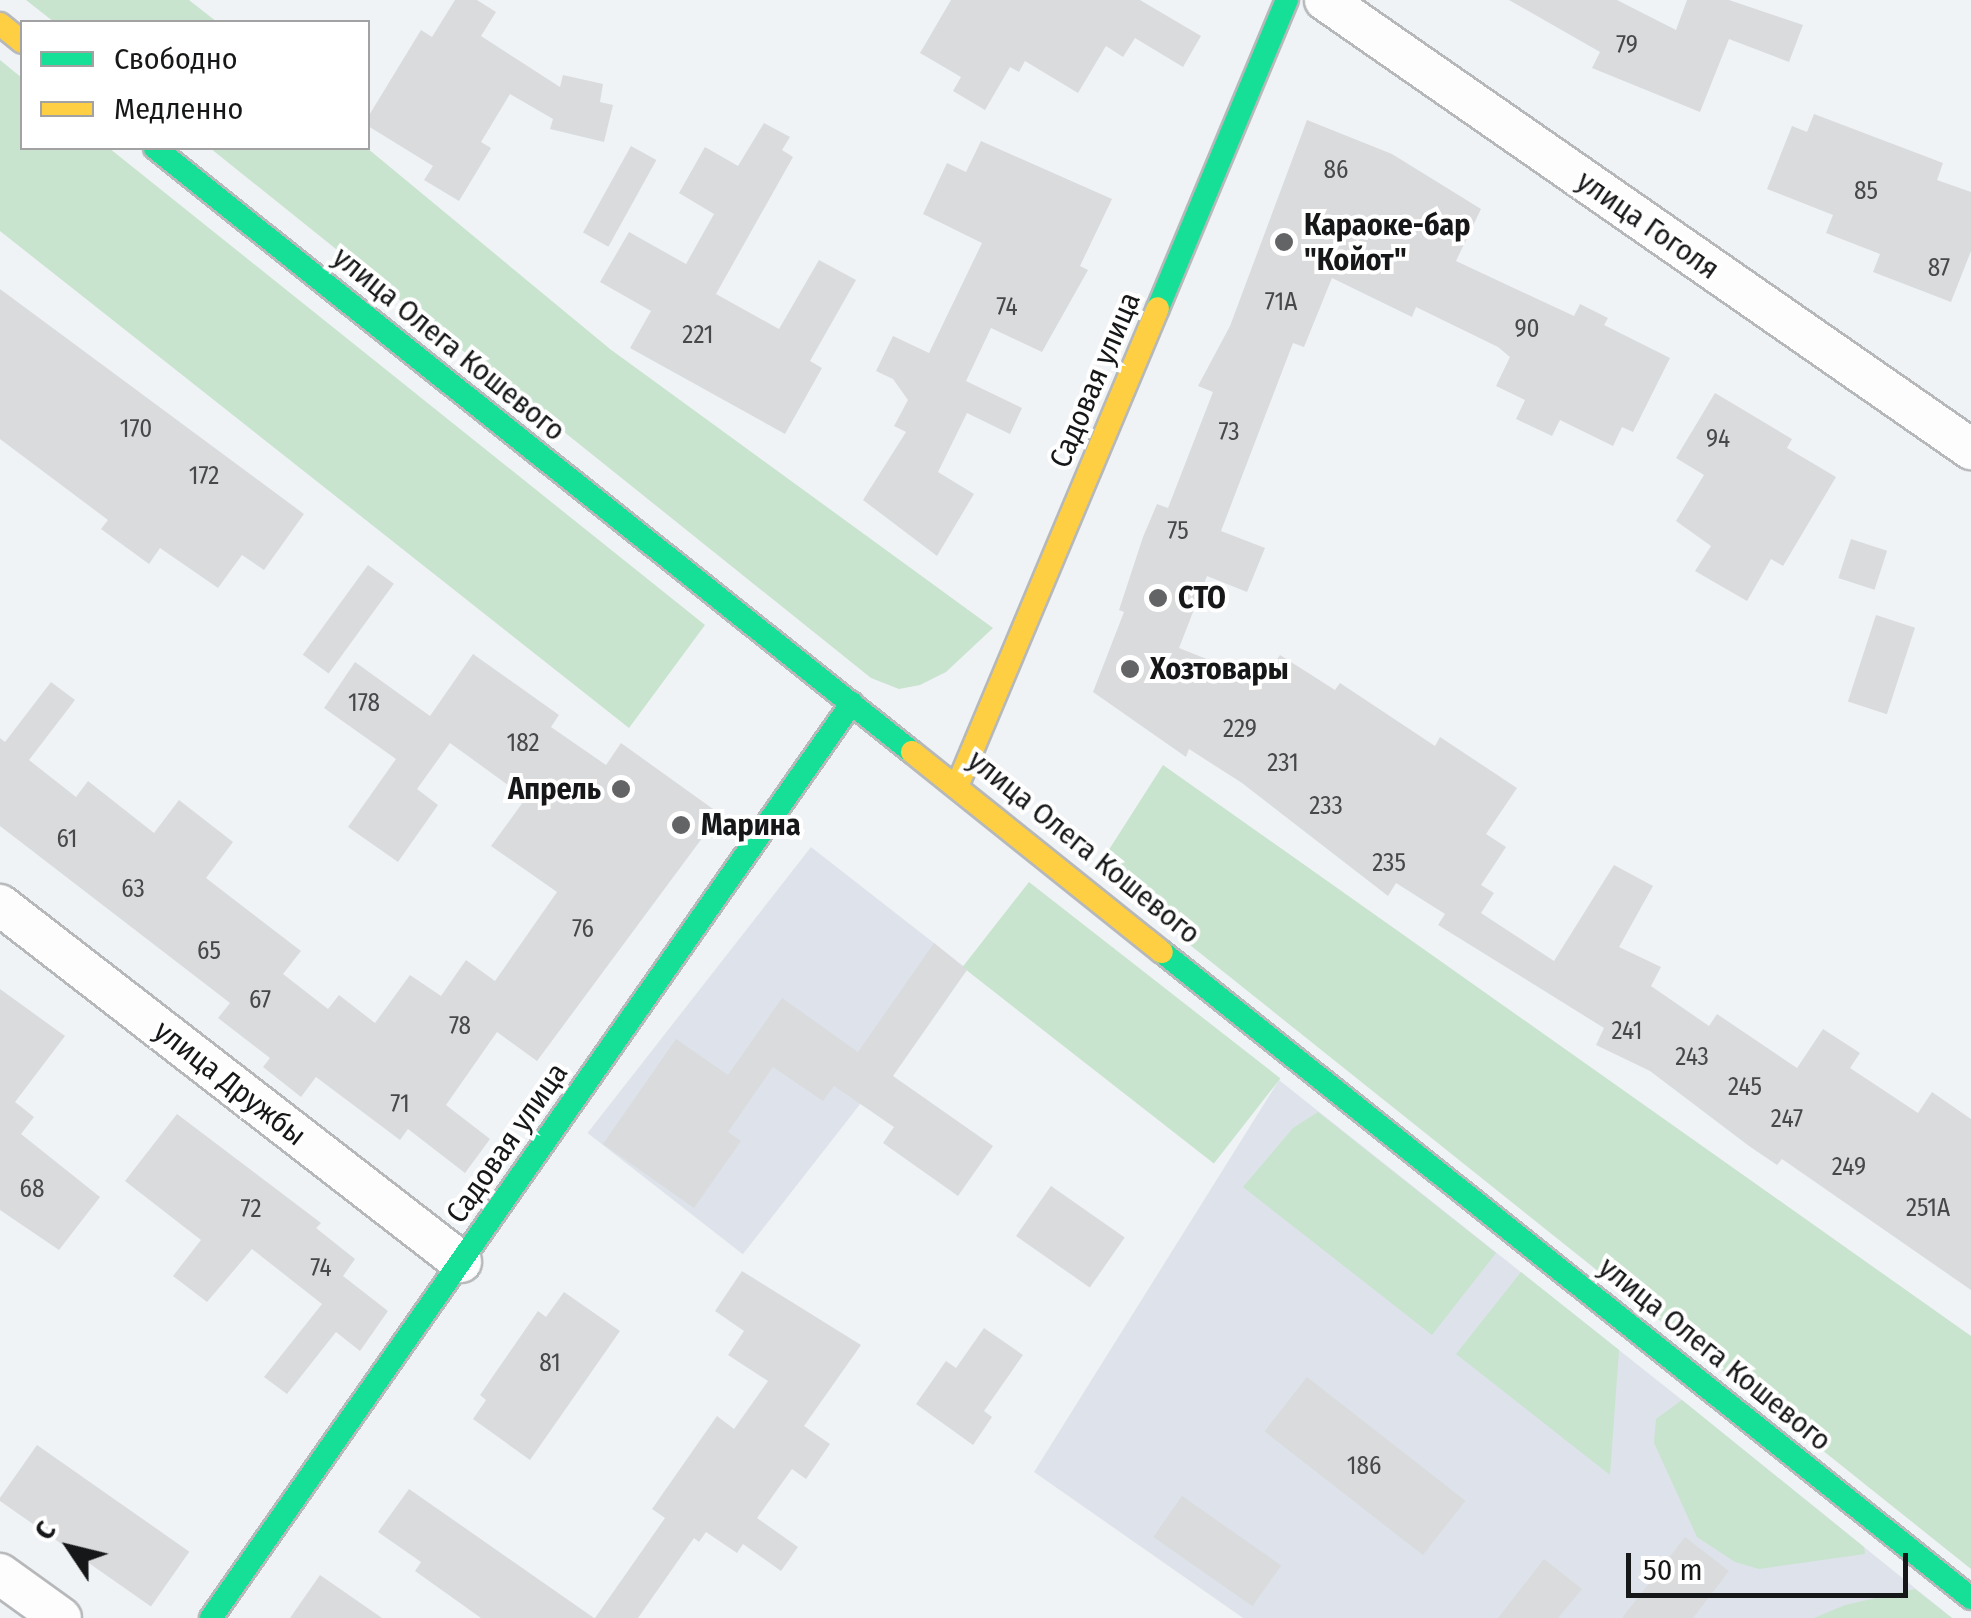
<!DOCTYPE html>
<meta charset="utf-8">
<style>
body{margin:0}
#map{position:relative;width:1971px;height:1618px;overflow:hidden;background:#f0f3f6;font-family:"Fira Sans Condensed",sans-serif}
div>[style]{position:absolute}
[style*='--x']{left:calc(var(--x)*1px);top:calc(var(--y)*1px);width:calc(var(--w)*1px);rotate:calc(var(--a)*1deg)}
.built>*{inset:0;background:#dee3eb;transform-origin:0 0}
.green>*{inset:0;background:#c8e3ce;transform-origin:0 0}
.building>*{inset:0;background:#d9dbdd;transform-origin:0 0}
.roads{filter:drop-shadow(2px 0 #b6b8ba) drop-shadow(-2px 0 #b6b8ba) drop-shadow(0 2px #b6b8ba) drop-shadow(0 -2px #b6b8ba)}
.street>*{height:40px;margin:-20px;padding:0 20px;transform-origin:20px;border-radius:20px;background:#fdfdfe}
.fast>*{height:22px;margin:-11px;padding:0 11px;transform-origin:11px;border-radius:11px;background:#16e098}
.slow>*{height:22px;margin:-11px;padding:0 11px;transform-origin:11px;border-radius:11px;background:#ffcf43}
.dots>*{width:28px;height:28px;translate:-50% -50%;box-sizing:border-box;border:5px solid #fff;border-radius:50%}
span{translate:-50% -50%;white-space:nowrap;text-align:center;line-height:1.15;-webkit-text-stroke:8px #fff;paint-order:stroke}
.number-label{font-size:25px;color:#47484a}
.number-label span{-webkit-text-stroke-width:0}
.poi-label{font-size:30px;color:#161719;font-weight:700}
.left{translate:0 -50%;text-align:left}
.right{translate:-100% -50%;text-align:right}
.street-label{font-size:30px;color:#161719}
.legend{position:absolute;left:20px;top:20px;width:350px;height:130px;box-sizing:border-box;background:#fff;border:2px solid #a2a2a3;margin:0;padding:12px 18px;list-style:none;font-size:30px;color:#161719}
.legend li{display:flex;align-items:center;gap:20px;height:50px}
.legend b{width:50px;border:2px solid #a2a2a3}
.north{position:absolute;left:20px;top:1498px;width:100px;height:100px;-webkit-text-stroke:8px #fff;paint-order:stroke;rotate:305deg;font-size:28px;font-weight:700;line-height:40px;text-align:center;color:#161719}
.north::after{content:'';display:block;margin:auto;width:35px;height:45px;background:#161719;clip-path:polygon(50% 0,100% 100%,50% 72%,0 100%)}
.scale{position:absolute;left:1626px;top:1553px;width:282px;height:45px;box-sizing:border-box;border:5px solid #161719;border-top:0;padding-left:12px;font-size:30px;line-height:35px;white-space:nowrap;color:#161719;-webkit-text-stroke:8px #fff;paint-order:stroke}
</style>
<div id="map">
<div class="built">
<i style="left:811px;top:847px;width:197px;height:363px;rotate:38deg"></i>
<i style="clip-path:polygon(1279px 1080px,1682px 1400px,1952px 1618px,1243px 1618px,1034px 1472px)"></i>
</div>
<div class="green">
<i style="clip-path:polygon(26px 0,189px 0,217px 22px,54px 22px)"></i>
<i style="clip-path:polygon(0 60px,22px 78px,22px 148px,109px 148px,705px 625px,629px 728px,0 231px)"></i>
<i style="clip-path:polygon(210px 148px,367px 148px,610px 349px,993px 628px,946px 672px,920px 685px,899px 689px,871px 678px)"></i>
<i style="clip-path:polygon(1163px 765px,1971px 1336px,1971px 1569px,1096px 870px)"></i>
<i style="left:1029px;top:882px;width:319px;height:108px;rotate:38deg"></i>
<i style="clip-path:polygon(1318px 1112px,1496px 1253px,1432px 1335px,1243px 1187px,1293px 1128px)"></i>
<i style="clip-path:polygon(1521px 1272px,1619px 1350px,1610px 1475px,1456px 1354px)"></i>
<i style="clip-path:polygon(1682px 1400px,1864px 1547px,1865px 1554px,1759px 1569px,1735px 1562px,1697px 1537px,1654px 1443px,1656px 1419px)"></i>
<i style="clip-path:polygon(1915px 1589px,1952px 1618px,1814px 1618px,1845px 1605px)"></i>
</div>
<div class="building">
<i style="clip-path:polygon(455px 0,477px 0,496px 12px,481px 36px,560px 87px,563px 75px,603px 84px,600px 102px,613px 105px,604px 142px,550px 129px,553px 119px,510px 94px,481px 142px,491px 148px,459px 201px,424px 180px,433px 166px,368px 126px,368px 117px,421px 30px,432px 37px)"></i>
<i style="clip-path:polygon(951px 0,1140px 0,1201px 36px,1183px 67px,1135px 38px,1123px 57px,1106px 46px,1078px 93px,1025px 61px,1019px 72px,1010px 67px,985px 110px,953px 91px,961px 77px,920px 53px)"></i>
<i style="clip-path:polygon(1509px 0,1617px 0,1676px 30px,1687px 0,1729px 0,1803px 25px,1789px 62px,1729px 39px,1700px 112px,1592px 68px,1600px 52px)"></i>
<i style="clip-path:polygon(1814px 114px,1943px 163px,1937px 180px,1971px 192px,1971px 251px,1951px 302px,1873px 272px,1880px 254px,1826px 233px,1833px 215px,1767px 189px,1792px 126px,1807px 132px)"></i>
<i style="clip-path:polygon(1307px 120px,1392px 154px,1481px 209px,1456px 261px,1574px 316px,1580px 304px,1608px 318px,1604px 325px,1670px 358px,1633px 432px,1622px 427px,1613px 446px,1560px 420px,1552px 436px,1516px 419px,1525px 400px,1496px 386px,1510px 357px,1498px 347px,1416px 307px,1412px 317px,1332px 278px,1304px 347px,1293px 343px,1221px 531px,1265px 548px,1247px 592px,1207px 576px,1179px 648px,1262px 681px,1280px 655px,1335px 690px,1340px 683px,1435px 746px,1440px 737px,1517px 788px,1486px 834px,1506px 847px,1481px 885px,1494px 893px,1481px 913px,1554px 961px,1614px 865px,1653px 886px,1619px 947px,1661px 967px,1651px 986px,1709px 1026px,1717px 1014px,1797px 1068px,1823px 1029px,1860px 1053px,1850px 1068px,1918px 1113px,1932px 1092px,1971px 1119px,1971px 1290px,1782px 1159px,1777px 1165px,1749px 1146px,1650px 1071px,1596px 1045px,1604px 1028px,1438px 925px,1445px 914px,1396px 883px,1388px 896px,1242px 783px,1189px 749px,1186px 757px,1093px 692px,1124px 612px,1119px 610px,1143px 537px,1157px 504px,1168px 508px,1213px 392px,1198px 386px,1230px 326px)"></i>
<i style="clip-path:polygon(764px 123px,790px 137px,782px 150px,793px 157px,716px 294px,779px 329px,819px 260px,856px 280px,810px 361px,822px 368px,785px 434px,630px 348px,651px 311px,600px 282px,629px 232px,686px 264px,714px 214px,679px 193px,705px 147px,738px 166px)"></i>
<i style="clip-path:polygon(981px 141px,1112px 199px,1080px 266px,1088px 270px,1042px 352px,991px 328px,966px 381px,1022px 408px,1010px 434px,967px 413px,938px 472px,974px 494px,937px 556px,863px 500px,906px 432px,894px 426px,908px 400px,893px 379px,876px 371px,893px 336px,929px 353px,982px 243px,923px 214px,947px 163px,966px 172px)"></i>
<i style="left:631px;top:146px;width:29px;height:99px;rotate:29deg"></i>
<i style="clip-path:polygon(0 289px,304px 514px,264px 570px,242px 555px,218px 588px,160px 548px,149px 564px,101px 529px,108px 520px,0 439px)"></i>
<i style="clip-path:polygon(1715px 393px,1792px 439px,1787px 448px,1836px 477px,1783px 566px,1771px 559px,1747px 601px,1695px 571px,1711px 546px,1676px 521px,1704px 475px,1676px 458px)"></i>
<i style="left:1851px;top:539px;width:38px;height:41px;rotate:18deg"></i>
<i style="left:368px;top:565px;width:32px;height:111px;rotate:36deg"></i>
<i style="left:1876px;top:615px;width:41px;height:91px;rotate:18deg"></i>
<i style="clip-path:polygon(473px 654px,559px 715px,551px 727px,606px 765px,621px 743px,720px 814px,537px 1061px,497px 1032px,446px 1105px,490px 1139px,465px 1173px,408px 1129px,400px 1140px,316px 1077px,301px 1097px,263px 1067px,270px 1058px,218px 1018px,230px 1003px,0 826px,0 738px,5px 742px,51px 682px,75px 700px,29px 760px,76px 797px,88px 781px,154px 833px,179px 800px,233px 842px,206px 878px,301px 951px,283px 974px,328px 1009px,339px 995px,375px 1023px,410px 975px,441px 996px,466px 960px,495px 981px,557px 892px,491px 846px,526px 798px,450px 743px,417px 789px,438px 805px,398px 862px,348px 827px,396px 759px,324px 708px,355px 662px,430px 716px)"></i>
<i style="clip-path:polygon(934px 943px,967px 970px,893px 1076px,993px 1146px,958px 1196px,883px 1143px,894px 1127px,834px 1086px,823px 1101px,773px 1067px,728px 1132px,741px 1141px,694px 1208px,603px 1144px,676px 1039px,728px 1075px,782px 998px,858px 1052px)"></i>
<i style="clip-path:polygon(0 989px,65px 1036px,15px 1102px,34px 1117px,21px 1134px,100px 1197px,59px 1250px,0 1210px)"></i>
<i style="clip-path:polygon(177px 1114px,321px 1223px,316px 1228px,355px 1259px,343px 1276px,388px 1311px,360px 1351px,336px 1332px,287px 1394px,264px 1377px,322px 1304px,252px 1249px,207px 1302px,173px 1276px,201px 1240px,125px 1181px)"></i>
<i style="left:1051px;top:1186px;width:90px;height:61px;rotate:35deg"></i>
<i style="clip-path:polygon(742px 1271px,861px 1345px,804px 1426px,830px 1444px,806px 1479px,792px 1469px,757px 1518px,798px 1547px,781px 1571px,743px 1544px,737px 1553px,706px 1532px,699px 1542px,694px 1538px,638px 1618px,595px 1618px,665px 1518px,652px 1509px,717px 1416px,734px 1429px,768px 1381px,728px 1355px,744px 1331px,715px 1311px)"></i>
<i style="clip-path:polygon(564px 1292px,620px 1331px,530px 1460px,473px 1419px,486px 1400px,480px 1395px,538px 1311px,546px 1317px)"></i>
<i style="clip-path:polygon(984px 1328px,1023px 1355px,984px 1411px,992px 1417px,973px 1445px,916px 1404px,946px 1361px,956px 1368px)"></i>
<i style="left:1307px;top:1377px;width:201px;height:69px;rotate:38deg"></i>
<i style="left:37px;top:1445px;width:186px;height:67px;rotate:35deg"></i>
<i style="clip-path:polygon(409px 1489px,475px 1535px,594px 1618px,481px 1618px,415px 1571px,421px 1562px,378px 1532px)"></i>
<i style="left:1182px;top:1496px;width:121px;height:50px;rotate:35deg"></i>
<i style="clip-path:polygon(1685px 1537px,1729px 1571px,1693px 1618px,1622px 1618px)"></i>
<i style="clip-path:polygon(1544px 1559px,1582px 1589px,1558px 1618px,1498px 1618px)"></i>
<i style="clip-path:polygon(320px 1575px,382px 1618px,290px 1618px)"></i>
</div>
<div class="roads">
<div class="street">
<i style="--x:1325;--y:0;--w:787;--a:34.8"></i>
<i style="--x:0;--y:905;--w:583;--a:37.75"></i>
<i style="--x:0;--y:1574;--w:75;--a:35.8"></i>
</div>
<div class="fast">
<i style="--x:155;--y:148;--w:968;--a:38.59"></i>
<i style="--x:1158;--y:308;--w:334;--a:-67.3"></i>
<i style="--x:1162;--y:952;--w:1035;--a:38.61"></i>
<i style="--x:211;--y:1618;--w:1117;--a:-54.99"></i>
</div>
<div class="slow">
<i style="--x:0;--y:24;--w:28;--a:39"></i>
<i style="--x:912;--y:752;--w:320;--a:38.7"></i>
<i style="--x:958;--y:784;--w:516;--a:-67.21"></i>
</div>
</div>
<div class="dots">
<i style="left:1284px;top:242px;background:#626466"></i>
<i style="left:1158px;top:598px;background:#626466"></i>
<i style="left:1130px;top:669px;background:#626466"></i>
<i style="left:621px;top:789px;background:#626466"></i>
<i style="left:681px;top:825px;background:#626466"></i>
</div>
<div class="number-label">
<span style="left:1627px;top:45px">79</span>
<span style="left:1336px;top:170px">86</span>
<span style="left:1866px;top:191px">85</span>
<span style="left:1939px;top:268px">87</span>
<span style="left:1281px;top:302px">71А</span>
<span style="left:1007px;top:307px">74</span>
<span style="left:1527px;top:329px">90</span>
<span style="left:698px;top:335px">221</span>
<span style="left:136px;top:429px">170</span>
<span style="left:1229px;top:432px">73</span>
<span style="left:1718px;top:439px">94</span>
<span style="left:204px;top:476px">172</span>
<span style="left:1178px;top:531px">75</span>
<span style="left:364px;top:703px">178</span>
<span style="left:1240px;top:729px">229</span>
<span style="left:523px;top:743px">182</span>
<span style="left:1283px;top:763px">231</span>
<span style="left:1326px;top:806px">233</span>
<span style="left:67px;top:839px">61</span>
<span style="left:1389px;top:863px">235</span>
<span style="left:133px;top:889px">63</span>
<span style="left:583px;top:929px">76</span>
<span style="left:209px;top:951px">65</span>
<span style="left:260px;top:1000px">67</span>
<span style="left:460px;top:1026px">78</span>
<span style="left:1627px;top:1031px">241</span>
<span style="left:1692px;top:1057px">243</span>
<span style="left:1745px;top:1087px">245</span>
<span style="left:400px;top:1104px">71</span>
<span style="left:1787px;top:1119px">247</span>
<span style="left:1849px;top:1167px">249</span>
<span style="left:32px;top:1189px">68</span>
<span style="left:1928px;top:1208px">251А</span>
<span style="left:251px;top:1209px">72</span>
<span style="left:321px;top:1268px">74</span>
<span style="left:550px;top:1363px">81</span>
<span style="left:1364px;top:1466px">186</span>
</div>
<div class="poi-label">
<span class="left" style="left:1304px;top:242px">Караоке-бар<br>"Койот"</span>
<span class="left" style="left:1178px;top:598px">СТО</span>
<span class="left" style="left:1150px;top:669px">Хозтовары</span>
<span class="right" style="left:601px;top:789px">Апрель</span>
<span class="left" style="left:701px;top:825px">Марина</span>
</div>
<div class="street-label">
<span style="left:1648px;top:225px;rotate:35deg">улица Гоголя</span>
<span style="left:449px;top:344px;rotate:39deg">улица Олега Кошевого</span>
<span style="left:1095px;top:380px;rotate:-67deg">Садовая улица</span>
<span style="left:1084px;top:847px;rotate:39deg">улица Олега Кошевого</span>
<span style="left:230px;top:1083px;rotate:38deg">улица Дружбы</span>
<span style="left:507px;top:1143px;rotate:-55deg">Садовая улица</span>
<span style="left:1715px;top:1354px;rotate:39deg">улица Олега Кошевого</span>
</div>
<ul class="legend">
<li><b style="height:12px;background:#16e098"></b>Свободно</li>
<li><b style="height:12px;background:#ffcf43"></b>Медленно</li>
</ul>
<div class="north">С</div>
<div class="scale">50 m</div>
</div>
